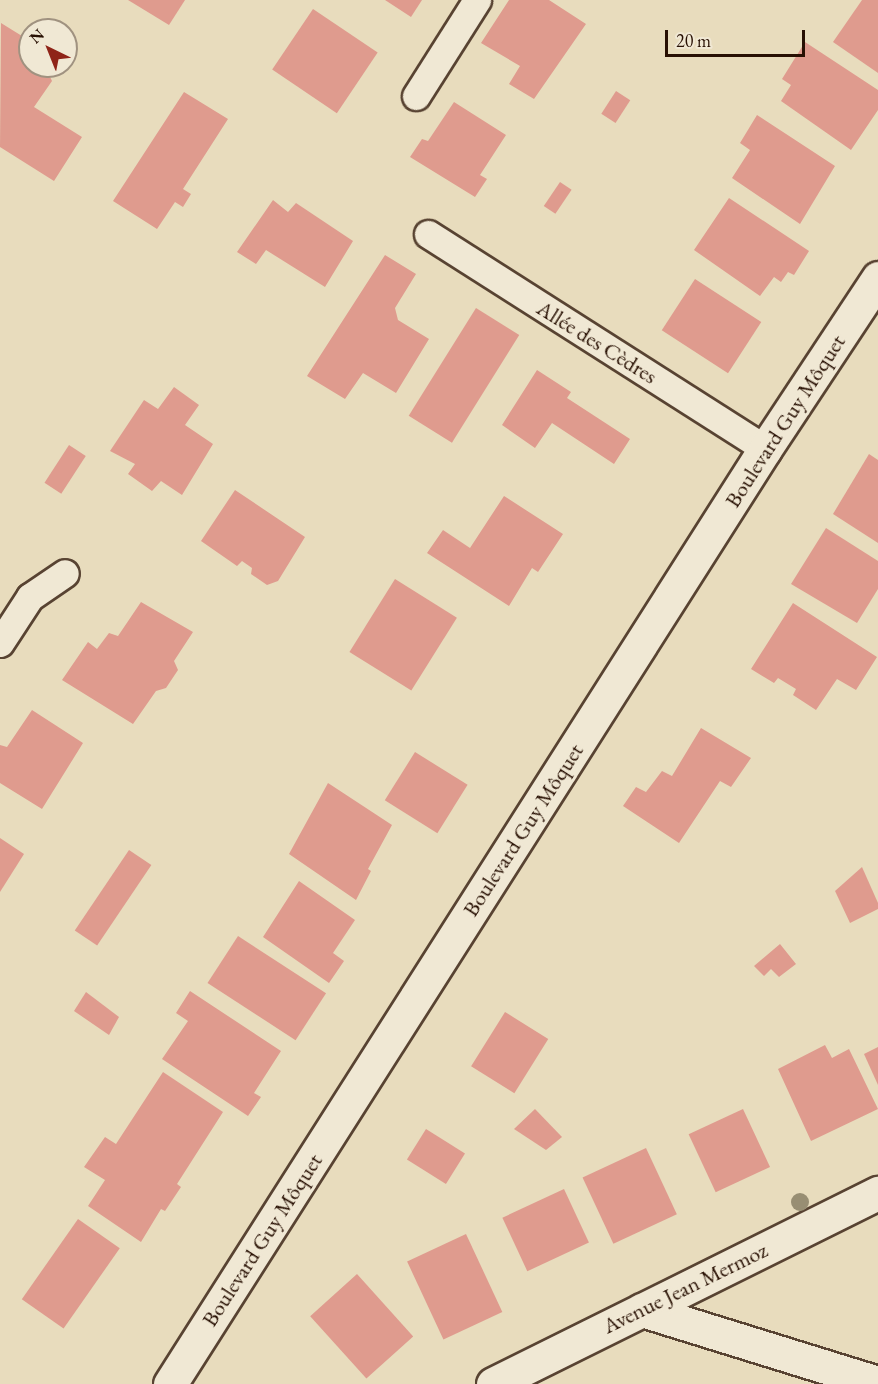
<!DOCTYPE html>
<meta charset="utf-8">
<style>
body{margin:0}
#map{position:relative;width:878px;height:1384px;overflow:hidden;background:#e8dcbd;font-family:"EB Garamond",serif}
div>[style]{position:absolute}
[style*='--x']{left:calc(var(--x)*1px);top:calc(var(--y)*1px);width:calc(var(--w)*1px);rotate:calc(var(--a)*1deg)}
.building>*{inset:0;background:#df9b8e;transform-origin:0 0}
.roads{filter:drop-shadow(2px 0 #584332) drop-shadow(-2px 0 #584332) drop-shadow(0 2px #584332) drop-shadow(0 -2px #584332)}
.lane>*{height:27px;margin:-13.5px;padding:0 13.5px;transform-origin:13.5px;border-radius:13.5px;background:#f0e8d4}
.street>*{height:33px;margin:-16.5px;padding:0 16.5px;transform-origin:16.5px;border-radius:16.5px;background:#f0e8d4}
.trees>*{width:18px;height:18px;margin:-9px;border-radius:50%;background:#988e73}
span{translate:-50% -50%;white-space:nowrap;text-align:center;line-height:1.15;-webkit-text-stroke:5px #f0e8d4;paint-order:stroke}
.street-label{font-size:22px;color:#281003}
.north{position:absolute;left:18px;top:18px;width:60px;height:60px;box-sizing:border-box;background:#f0e8d4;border:2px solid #a09280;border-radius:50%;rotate:317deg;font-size:16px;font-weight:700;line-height:24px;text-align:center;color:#281003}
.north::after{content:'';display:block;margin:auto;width:21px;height:27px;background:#8f2418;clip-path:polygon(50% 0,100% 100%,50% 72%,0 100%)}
.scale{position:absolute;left:665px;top:30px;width:140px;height:27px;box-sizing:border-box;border:3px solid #281003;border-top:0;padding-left:8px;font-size:18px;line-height:21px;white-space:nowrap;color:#281003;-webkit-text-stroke:4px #f0e8d4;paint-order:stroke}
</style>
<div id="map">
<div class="building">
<i style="clip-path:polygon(128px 0,185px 0,169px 25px)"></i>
<i style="clip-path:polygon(385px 0,422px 0,411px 17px)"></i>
<i style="clip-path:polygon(509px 0,549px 0,586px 24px,534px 99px,509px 84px,520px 66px,481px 43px)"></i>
<i style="clip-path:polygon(862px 0,878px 0,878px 73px,833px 42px)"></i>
<i style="left:313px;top:9px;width:78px;height:73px;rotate:34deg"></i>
<i style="clip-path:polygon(1px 23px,30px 41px,30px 66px,45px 66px,52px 81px,34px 107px,82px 137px,54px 181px,0 147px)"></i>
<i style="clip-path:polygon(805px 42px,878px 90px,878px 110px,851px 150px,781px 101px,791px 85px,782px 79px)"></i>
<i style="left:616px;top:91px;width:17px;height:27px;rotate:33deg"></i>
<i style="clip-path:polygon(184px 92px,228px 119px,183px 189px,191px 194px,183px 207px,175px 202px,157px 229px,113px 201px)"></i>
<i style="clip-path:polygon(454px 102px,506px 135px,480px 175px,487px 179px,475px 197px,410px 157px,422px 139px,428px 141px)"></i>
<i style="clip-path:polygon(757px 115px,835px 166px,800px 224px,732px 178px,750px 150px,740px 143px)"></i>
<i style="left:560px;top:182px;width:14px;height:29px;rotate:34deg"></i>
<i style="clip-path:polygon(729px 198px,809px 251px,794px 275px,788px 272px,781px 282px,774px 277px,760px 296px,694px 250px)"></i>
<i style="clip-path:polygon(273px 200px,288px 212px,296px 203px,353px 241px,325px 287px,266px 250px,256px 264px,237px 252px)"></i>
<i style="clip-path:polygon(385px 255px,416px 274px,395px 308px,398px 320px,429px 339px,396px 393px,363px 373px,345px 399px,307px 376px)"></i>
<i style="left:695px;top:279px;width:79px;height:61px;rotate:33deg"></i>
<i style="left:476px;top:308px;width:51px;height:127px;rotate:32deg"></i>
<i style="clip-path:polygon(537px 370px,571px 392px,567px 398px,630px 439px,614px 464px,552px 423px,535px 448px,502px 425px)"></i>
<i style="clip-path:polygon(174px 387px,199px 405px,185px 425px,213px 444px,182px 495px,161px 481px,152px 491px,128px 474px,135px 464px,110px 451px,144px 400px,158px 409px)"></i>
<i style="left:69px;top:445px;width:20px;height:45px;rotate:33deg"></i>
<i style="clip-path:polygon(869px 454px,878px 460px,878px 543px,833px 514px)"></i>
<i style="clip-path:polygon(235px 490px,305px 537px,278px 581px,267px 585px,251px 574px,252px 568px,242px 561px,237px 566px,201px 541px)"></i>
<i style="clip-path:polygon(504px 496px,563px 534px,538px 572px,532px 568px,509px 606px,427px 553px,443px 530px,470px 548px)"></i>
<i style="clip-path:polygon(826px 528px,878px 561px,878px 589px,857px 623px,791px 584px)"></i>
<i style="left:395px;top:579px;width:73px;height:86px;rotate:32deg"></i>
<i style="clip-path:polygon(141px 602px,193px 632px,174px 661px,178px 670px,166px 688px,156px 691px,133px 724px,62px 680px,88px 642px,97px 649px,109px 633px,118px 636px)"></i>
<i style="clip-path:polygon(793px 603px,877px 657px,856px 690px,837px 679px,816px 710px,793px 695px,796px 689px,778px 678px,774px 683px,751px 669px)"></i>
<i style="clip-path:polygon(32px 710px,83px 743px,42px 809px,0 783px,0 745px,7px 747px)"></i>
<i style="clip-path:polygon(701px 728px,751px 758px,731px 787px,720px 781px,679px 843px,623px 806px,636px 787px,646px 792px,662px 771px,672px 776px)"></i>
<i style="left:415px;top:752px;width:62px;height:57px;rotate:32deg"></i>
<i style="clip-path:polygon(328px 783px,392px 825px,368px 869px,371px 871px,356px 900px,289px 854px)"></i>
<i style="clip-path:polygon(0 838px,24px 854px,0 892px)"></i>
<i style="left:129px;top:850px;width:27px;height:97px;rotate:34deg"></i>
<i style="clip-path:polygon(862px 867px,878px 903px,878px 909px,850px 923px,835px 891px)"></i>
<i style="clip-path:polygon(299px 881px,355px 920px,333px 953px,344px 961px,329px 983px,263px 937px)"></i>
<i style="left:238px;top:936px;width:105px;height:56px;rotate:33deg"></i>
<i style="clip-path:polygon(780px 944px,796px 964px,779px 977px,771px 969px,764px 976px,754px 966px)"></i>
<i style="clip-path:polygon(190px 991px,281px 1051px,254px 1093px,261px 1097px,248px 1116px,162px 1059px,188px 1021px,176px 1013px)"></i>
<i style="clip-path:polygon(86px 992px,119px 1017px,109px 1035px,74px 1011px)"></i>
<i style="left:505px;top:1012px;width:51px;height:64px;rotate:32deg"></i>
<i style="clip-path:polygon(825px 1045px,832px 1058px,849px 1049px,878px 1109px,811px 1141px,778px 1069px)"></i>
<i style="clip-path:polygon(878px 1047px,878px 1085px,864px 1054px)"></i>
<i style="clip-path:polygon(163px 1072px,223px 1112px,177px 1184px,181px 1187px,165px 1211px,161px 1209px,141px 1242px,88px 1206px,105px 1180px,84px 1167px,105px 1137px,116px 1144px)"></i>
<i style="clip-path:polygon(535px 1109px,562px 1137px,546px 1150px,514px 1129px)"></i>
<i style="left:743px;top:1109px;width:64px;height:60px;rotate:65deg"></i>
<i style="left:426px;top:1129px;width:46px;height:36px;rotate:32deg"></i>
<i style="left:646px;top:1148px;width:73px;height:70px;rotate:65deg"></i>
<i style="left:564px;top:1189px;width:59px;height:68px;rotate:65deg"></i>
<i style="left:78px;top:1219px;width:51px;height:98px;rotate:35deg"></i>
<i style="left:466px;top:1234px;width:86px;height:65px;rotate:65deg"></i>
<i style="left:357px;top:1274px;width:84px;height:63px;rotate:48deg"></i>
</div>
<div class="roads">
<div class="lane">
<i style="--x:416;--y:96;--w:114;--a:-57.6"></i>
<i style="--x:428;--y:234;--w:400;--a:32.5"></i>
<i style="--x:0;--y:643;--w:55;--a:-56.9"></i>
<i style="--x:30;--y:597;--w:42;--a:-34.4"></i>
</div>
<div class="street">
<i style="--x:642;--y:1310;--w:247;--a:17.2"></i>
<i style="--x:170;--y:1384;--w:1108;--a:-57.53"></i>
<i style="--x:765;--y:449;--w:205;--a:-56.5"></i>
<i style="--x:493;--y:1384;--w:430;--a:-26.4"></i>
</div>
</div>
<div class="trees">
<i style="left:800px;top:1202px"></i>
</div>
<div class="street-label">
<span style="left:597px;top:342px;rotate:32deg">Allée des Cèdres</span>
<span style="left:785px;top:421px;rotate:-57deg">Boulevard Guy Môquet</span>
<span style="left:523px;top:830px;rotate:-57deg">Boulevard Guy Môquet</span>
<span style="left:262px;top:1240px;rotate:-57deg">Boulevard Guy Môquet</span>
<span style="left:685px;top:1288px;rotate:-26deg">Avenue Jean Mermoz</span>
</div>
<div class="north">N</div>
<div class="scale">20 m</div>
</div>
